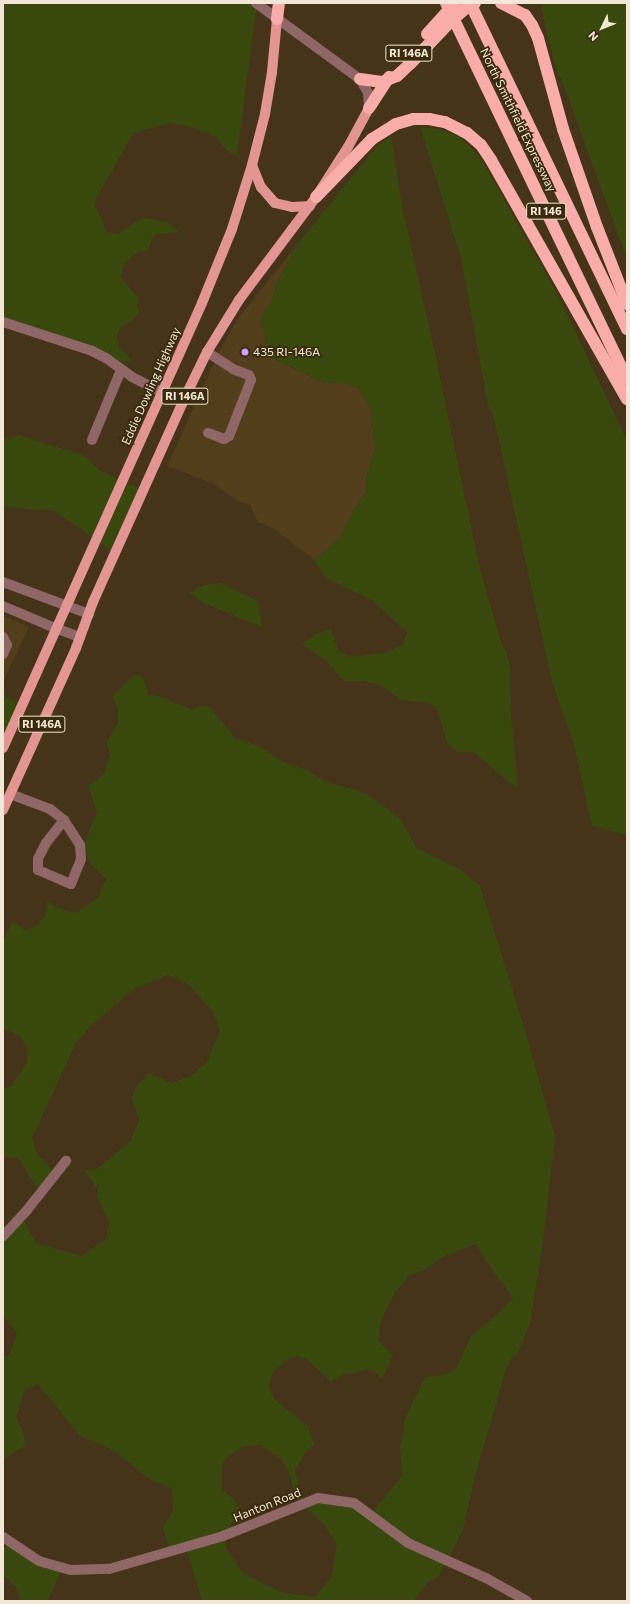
<!DOCTYPE html>
<style>
body{margin:0}
#map{position:relative;width:630px;height:1604px;overflow:hidden;background:#453419;font-family:Commissioner,sans-serif}
div>[style]{position:absolute}
[style*='--x']{left:calc(var(--x)*1px);top:calc(var(--y)*1px);width:calc(var(--w)*1px);rotate:calc(var(--a)*1deg)}
.built>*{inset:0;background:#523e1a}
.green>*{inset:0;background:#39490d}
.minor>*{height:10px;margin:-5px;padding:0 5px;transform-origin:5px;border-radius:5px;background:#8e6766}
.major>*{height:10px;margin:-5px;padding:0 5px;transform-origin:5px;border-radius:5px;background:#e29593}
.highway>*{height:12px;margin:-6px;padding:0 6px;transform-origin:6px;border-radius:6px;background:#f8adab}
.dots>*{width:11px;height:11px;translate:-50% -50%;box-sizing:border-box;border:2px solid #3a2a0e;border-radius:50%}
span{translate:-50% -50%;white-space:nowrap;text-align:center;line-height:1.15;-webkit-text-stroke:3.5px #3a2a0e;paint-order:stroke}
.shield-label span{padding:1px 3px;background:#3a2a0e;border:1px solid;border-radius:3px;-webkit-text-stroke-width:0}
.shield-label{font-size:11px;color:#f2e7d7;font-weight:700}
.street-label{font-size:12px;color:#f2e7d7}
.poi-label{font-size:12px;color:#f2e7d7}
.left{translate:0 -50%;text-align:left}
.frame{position:absolute;inset:0;border:4px solid #f2e7d7;pointer-events:none}
.north{position:absolute;left:582px;top:8px;width:40px;height:40px;-webkit-text-stroke:3px #3a2a0e;paint-order:stroke;rotate:227deg;font-size:11px;font-weight:700;line-height:16px;text-align:center;color:#f2e7d7}
.north::after{content:'';display:block;margin:auto;width:14px;height:18px;background:#f2e7d7;clip-path:polygon(50% 0,100% 100%,50% 72%,0 100%)}
</style>
<div id="map">
<div class="built">
<i style="clip-path:polygon(296px 246px,277px 283px,272px 301px,261px 317px,266px 342px,266px 355px,324px 383px,343px 383px,358px 388px,371px 409px,375px 448px,366px 479px,367px 492px,359px 501px,339px 539px,314px 560px,273px 528px,258px 522px,250px 505px,238px 501px,212px 483px,167px 466px,220px 350px,236px 321px)"></i>
<i style="clip-path:polygon(3px 615px,29px 627px,3px 682px)"></i>
</div>
<div class="green">
<i style="clip-path:polygon(3px 3px,257px 3px,237px 154px,229px 153px,216px 137px,191px 127px,170px 123px,133px 133px,96px 199px,95px 207px,102px 219px,106px 232px,118px 234px,142px 218px,167px 222px,179px 232px,158px 234px,152px 238px,148px 250px,138px 252px,124px 263px,121px 277px,135px 295px,139px 297px,137px 306px,140px 313px,120px 329px,117px 336px,119px 346px,132px 361px,120px 361px,3px 321px)"></i>
<i style="clip-path:polygon(540px 3px,627px 3px,627px 259px,561px 78px,557px 75px)"></i>
<i style="clip-path:polygon(420px 127px,437px 129px,460px 137px,474px 151px,484px 164px,558px 295px,627px 441px,627px 835px,592px 826px,574px 744px,552px 682px,498px 436px,492px 412px,489px 410px,461px 258px)"></i>
<i style="clip-path:polygon(391px 136px,403px 211px,436px 358px,479px 565px,501px 642px,506px 651px,510px 667px,511px 715px,518px 787px,511px 784px,474px 752px,457px 752px,447px 743px,438px 711px,431px 703px,401px 700px,382px 686px,364px 681px,344px 681px,324px 659px,302px 644px,316px 634px,331px 629px,338px 651px,350px 657px,384px 653px,403px 644px,407px 632px,373px 601px,326px 578px,314px 560px,339px 539px,359px 501px,367px 492px,366px 479px,375px 448px,371px 409px,358px 388px,343px 383px,325px 383px,266px 355px,266px 342px,261px 317px,272px 301px,277px 283px,296px 246px,377px 146px)"></i>
<i style="clip-path:polygon(18px 435px,80px 454px,89px 459px,100px 471px,146px 491px,117px 555px,55px 511px,3px 507px,3px 440px)"></i>
<i style="clip-path:polygon(220px 583px,258px 601px,262px 627px,206px 604px,189px 593px,204px 585px)"></i>
<i style="clip-path:polygon(evenodd,134px 675px,143px 676px,148px 695px,159px 696px,192px 710px,199px 706px,210px 707px,235px 738px,259px 746px,282px 762px,308px 770px,324px 781px,365px 793px,399px 817px,417px 848px,461px 870px,480px 886px,525px 1030px,555px 1137px,543px 1242px,530px 1323px,517px 1355px,513px 1356px,506px 1369px,475px 1476px,463px 1530px,439px 1576px,427px 1583px,414px 1601px,202px 1601px,186px 1548px,169px 1548px,166px 1538px,163px 1527px,173px 1511px,172px 1489px,150px 1479px,113px 1450px,80px 1436px,38px 1384px,25px 1389px,16px 1417px,24px 1435px,25px 1446px,3px 1459px,3px 1358px,9px 1355px,17px 1333px,3px 1316px,3px 1236px,21px 1216px,36px 1243px,82px 1256px,106px 1239px,109px 1222px,97px 1196px,99px 1184px,95px 1188px,93px 1182px,83px 1170px,95px 1170px,130px 1142px,139px 1120px,132px 1098px,137px 1086px,149px 1073px,171px 1083px,191px 1076px,207px 1062px,220px 1031px,213px 1012px,189px 985px,168px 975px,134px 989px,90px 1027px,76px 1043px,32px 1138px,37px 1154px,55px 1174px,40px 1193px,19px 1159px,3px 1156px,3px 1089px,11px 1086px,27px 1062px,28px 1048px,19px 1035px,3px 1029px,3px 943px,12px 921px,25px 930px,35px 927px,46px 914px,47px 902px,66px 911px,79px 913px,80px 909px,98px 898px,106px 879px,91px 864px,83px 846px,97px 812px,88px 786px,103px 775px,110px 756px,107px 742px,118px 723px,118px 709px,113px 696px,134px 675px,476px 1244px,486px 1261px,513px 1298px,498px 1314px,471px 1336px,456px 1369px,444px 1375px,425px 1377px,404px 1421px,404px 1433px,400px 1446px,402px 1476px,373px 1511px,355px 1500px,304px 1501px,302px 1498px,295px 1470px,305px 1453px,315px 1444px,311px 1437px,308px 1426px,276px 1401px,272px 1395px,269px 1386px,273px 1372px,288px 1359px,297px 1356px,308px 1360px,331px 1382px,343px 1374px,355px 1373px,366px 1369px,375px 1372px,382px 1379px,393px 1355px,378px 1340px,381px 1320px,394px 1294px,410px 1275px,424px 1270px,445px 1256px,476px 1244px,134px 675px,260px 1445px,281px 1459px,289px 1472px,296px 1497px,300px 1503px,322px 1522px,337px 1544px,332px 1577px,315px 1597px,281px 1592px,243px 1573px,226px 1549px,225px 1533px,240px 1512px,235px 1500px,222px 1490px,222px 1465px,226px 1458px,244px 1446px,260px 1445px)"></i>
<i style="clip-path:polygon(3px 695px,24px 706px,3px 753px)"></i>
<i style="clip-path:polygon(11px 1542px,61px 1571px,47px 1601px,21px 1601px,16px 1587px,3px 1575px,3px 1548px)"></i>
</div>
<div class="minor">
<i style="--x:256;--y:3;--w:129;--a:36.2"></i>
<i style="--x:360;--y:79;--w:16;--a:60"></i>
<i style="--x:368;--y:93;--w:15;--a:86"></i>
<i style="--x:3;--y:322;--w:94;--a:18"></i>
<i style="--x:92;--y:351;--w:16;--a:27"></i>
<i style="--x:106;--y:358;--w:32;--a:36"></i>
<i style="--x:132;--y:377;--w:34;--a:27"></i>
<i style="--x:207;--y:352;--w:31;--a:33"></i>
<i style="--x:233;--y:369;--w:17;--a:21"></i>
<i style="--x:249;--y:375;--w:5;--a:68"></i>
<i style="--x:251;--y:380;--w:60;--a:111.4"></i>
<i style="--x:229;--y:436;--w:6;--a:149"></i>
<i style="--x:224;--y:439;--w:17;--a:-159"></i>
<i style="--x:92;--y:440;--w:76;--a:-67.5"></i>
<i style="--x:3;--y:582;--w:92;--a:20.4"></i>
<i style="--x:3;--y:606;--w:56;--a:22.9"></i>
<i style="--x:55;--y:628;--w:27;--a:20"></i>
<i style="--x:3;--y:637;--w:9;--a:63"></i>
<i style="--x:7;--y:645;--w:10;--a:114"></i>
<i style="--x:10;--y:794;--w:43;--a:20.6"></i>
<i style="--x:50;--y:809;--w:18;--a:38"></i>
<i style="--x:64;--y:820;--w:29;--a:128"></i>
<i style="--x:46;--y:843;--w:18;--a:117"></i>
<i style="--x:38;--y:859;--w:11;--a:90"></i>
<i style="--x:38;--y:870;--w:36;--a:23"></i>
<i style="--x:71;--y:884;--w:27;--a:-68"></i>
<i style="--x:81;--y:859;--w:14;--a:-94"></i>
<i style="--x:80;--y:845;--w:30;--a:-123"></i>
<i style="--x:3;--y:1236;--w:35;--a:-47"></i>
<i style="--x:27;--y:1210;--w:63;--a:-51.5"></i>
<i style="--x:3;--y:1537;--w:43;--a:33.7"></i>
<i style="--x:39;--y:1561;--w:33;--a:16"></i>
<i style="--x:71;--y:1570;--w:38;--a:-2"></i>
<i style="--x:109;--y:1569;--w:119;--a:-16.1"></i>
<i style="--x:223;--y:1536;--w:102;--a:-21.8"></i>
<i style="--x:318;--y:1498;--w:36;--a:8"></i>
<i style="--x:354;--y:1503;--w:67;--a:36.5"></i>
<i style="--x:408;--y:1543;--w:85;--a:24.2"></i>
<i style="--x:486;--y:1578;--w:47;--a:29.3"></i>
</div>
<div class="major">
<i style="--x:252;--y:165;--w:24;--a:68"></i>
<i style="--x:261;--y:187;--w:21;--a:49"></i>
<i style="--x:275;--y:203;--w:17;--a:13"></i>
<i style="--x:292;--y:207;--w:18;--a:-3"></i>
<i style="--x:3;--y:748;--w:487;--a:-65.9"></i>
<i style="--x:202;--y:303;--w:80;--a:-67.9"></i>
<i style="--x:232;--y:229;--w:67;--a:-72.6"></i>
<i style="--x:252;--y:165;--w:53;--a:-75.7"></i>
<i style="--x:265;--y:114;--w:43;--a:-80.5"></i>
<i style="--x:272;--y:72;--w:53;--a:-84.6"></i>
<i style="--x:3;--y:810;--w:178;--a:-65.7"></i>
<i style="--x:76;--y:648;--w:49;--a:-69.7"></i>
<i style="--x:93;--y:602;--w:229;--a:-65.8"></i>
<i style="--x:187;--y:393;--w:46;--a:-64"></i>
<i style="--x:207;--y:352;--w:61;--a:-58.4"></i>
<i style="--x:239;--y:300;--w:129;--a:-53.2"></i>
<i style="--x:316;--y:197;--w:59;--a:-57.4"></i>
<i style="--x:348;--y:147;--w:44;--a:-61.7"></i>
</div>
<div class="highway">
<i style="--x:446;--y:3;--w:417;--a:64.3"></i>
<i style="--x:470;--y:3;--w:362;--a:64.3"></i>
<i style="--x:501;--y:3;--w:27;--a:27"></i>
<i style="--x:525;--y:15;--w:12;--a:55"></i>
<i style="--x:532;--y:25;--w:14;--a:65"></i>
<i style="--x:538;--y:38;--w:94;--a:74.6"></i>
<i style="--x:563;--y:129;--w:104;--a:70.9"></i>
<i style="--x:597;--y:227;--w:83;--a:68.7"></i>
<i style="--x:277;--y:19;--w:16;--a:-83"></i>
<i style="--x:427;--y:34;--w:42;--a:-47.9"></i>
<i style="--x:360;--y:79;--w:22;--a:8"></i>
<i style="--x:382;--y:82;--w:16;--a:-22"></i>
<i style="--x:397;--y:76;--w:18;--a:-43"></i>
<i style="--x:410;--y:64;--w:58;--a:-46.4"></i>
<i style="--x:450;--y:22;--w:23;--a:-41"></i>
<i style="--x:467;--y:7;--w:9;--a:-27"></i>
<i style="--x:369;--y:108;--w:37;--a:-57"></i>
<i style="--x:316;--y:197;--w:81;--a:-46"></i>
<i style="--x:372;--y:139;--w:28;--a:-32"></i>
<i style="--x:396;--y:124;--w:18;--a:-16"></i>
<i style="--x:413;--y:119;--w:16;--a:0"></i>
<i style="--x:429;--y:119;--w:16;--a:11"></i>
<i style="--x:445;--y:122;--w:25;--a:27"></i>
<i style="--x:467;--y:133;--w:18;--a:41"></i>
<i style="--x:481;--y:145;--w:18;--a:56"></i>
<i style="--x:491;--y:160;--w:275;--a:60.4"></i>
</div>
<div class="dots">
<i style="left:245px;top:352px;background:#d09dff"></i>
</div>
<div class="shield-label">
<span style="left:409px;top:53px">RI 146A</span>
<span style="left:546px;top:211px">RI 146</span>
<span style="left:185px;top:396px">RI 146A</span>
<span style="left:42px;top:724px">RI 146A</span>
</div>
<div class="street-label">
<span style="left:518px;top:120px;rotate:64deg">North Smithfield Expressway</span>
<span style="left:151px;top:386px;rotate:-66deg">Eddie Dowling Highway</span>
<span style="left:267px;top:1505px;rotate:-22deg">Hanton Road</span>
</div>
<div class="poi-label">
<span class="left" style="left:253px;top:352px">435 RI-146A</span>
</div>
<div class="frame"></div>
<div class="north">N</div>
</div>
